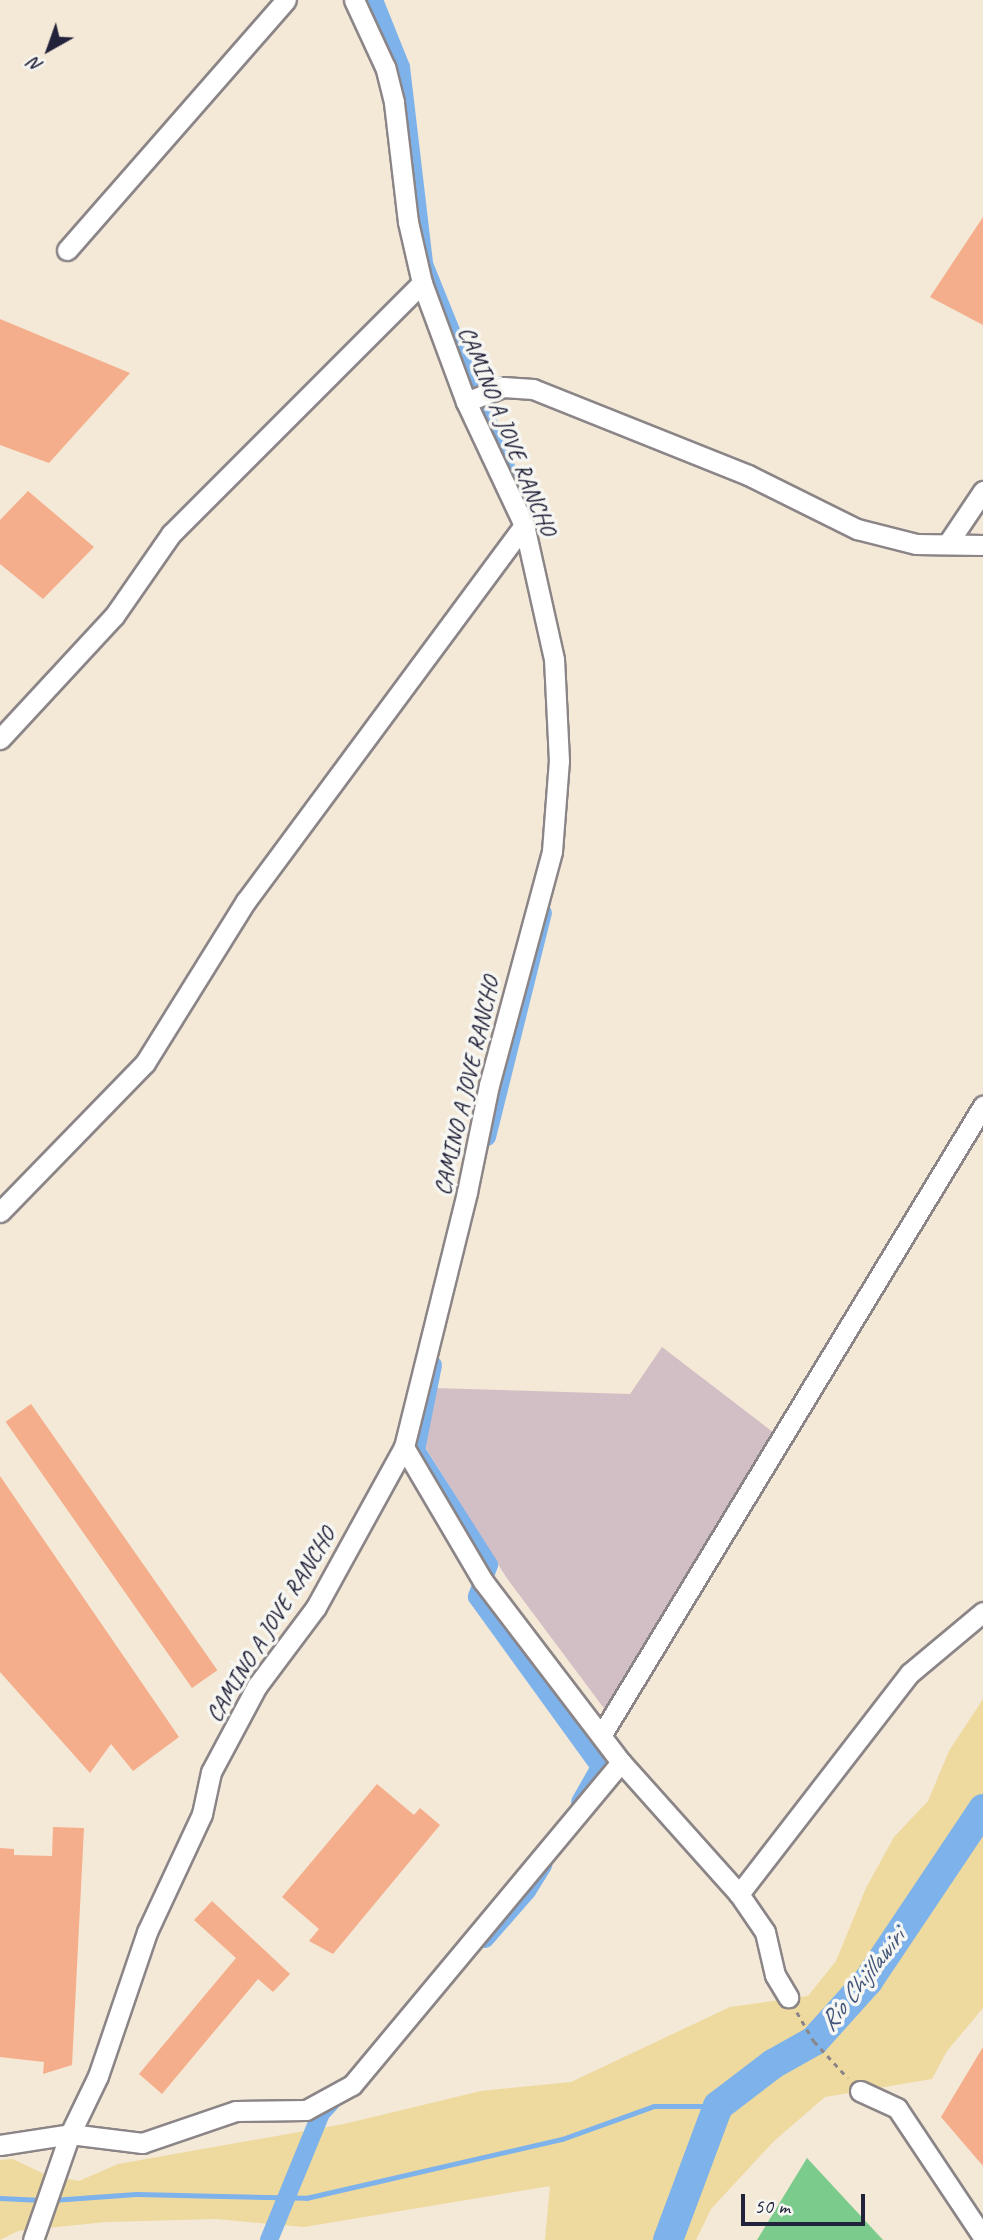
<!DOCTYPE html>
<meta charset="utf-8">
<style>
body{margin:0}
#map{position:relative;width:983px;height:2240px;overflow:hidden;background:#f4e8d6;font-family:Caveat,sans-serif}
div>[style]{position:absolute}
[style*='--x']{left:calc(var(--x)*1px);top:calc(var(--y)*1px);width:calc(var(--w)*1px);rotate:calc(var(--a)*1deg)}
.industrial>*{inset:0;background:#d2bec5}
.green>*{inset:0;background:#7bcb8c}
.sand>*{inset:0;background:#eeda9e}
.stream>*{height:5px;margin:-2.5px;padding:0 2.5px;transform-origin:2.5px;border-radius:2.5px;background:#7db2eb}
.canal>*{height:18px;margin:-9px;padding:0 9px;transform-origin:9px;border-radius:9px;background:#7db2eb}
.river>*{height:30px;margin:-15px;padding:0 15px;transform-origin:15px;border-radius:15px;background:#7db2eb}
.building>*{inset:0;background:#f5ae8c;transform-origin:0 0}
.path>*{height:2.5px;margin-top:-1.25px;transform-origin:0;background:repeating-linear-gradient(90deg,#8b8588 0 5px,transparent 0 10px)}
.roads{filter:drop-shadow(2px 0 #8b8588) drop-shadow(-2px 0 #8b8588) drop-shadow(0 2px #8b8588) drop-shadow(0 -2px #8b8588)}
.minor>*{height:19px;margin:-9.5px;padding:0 9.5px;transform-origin:9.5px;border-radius:9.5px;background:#fff}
span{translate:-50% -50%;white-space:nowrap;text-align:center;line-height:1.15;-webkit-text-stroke:7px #f6f6f2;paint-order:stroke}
.street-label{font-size:24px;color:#22223b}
.water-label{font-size:26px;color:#425479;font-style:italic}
.north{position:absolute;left:14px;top:14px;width:70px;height:70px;-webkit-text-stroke:5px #f6f6f2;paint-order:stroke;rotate:220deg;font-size:19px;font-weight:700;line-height:28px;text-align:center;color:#22223b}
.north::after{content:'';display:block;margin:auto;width:24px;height:32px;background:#22223b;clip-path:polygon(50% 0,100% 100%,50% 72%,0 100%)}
.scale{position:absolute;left:741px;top:2194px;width:124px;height:32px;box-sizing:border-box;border:4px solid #22223b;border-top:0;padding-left:9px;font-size:21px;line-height:24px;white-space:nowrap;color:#22223b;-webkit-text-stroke:5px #f6f6f2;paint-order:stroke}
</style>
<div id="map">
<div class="industrial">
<i style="clip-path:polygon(662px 1347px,774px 1433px,606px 1711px,506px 1577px,424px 1445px,433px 1388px,630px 1394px)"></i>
</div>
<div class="green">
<i style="clip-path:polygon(807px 2158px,883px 2240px,757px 2240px)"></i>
</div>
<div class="sand">
<i style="clip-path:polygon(983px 1699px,983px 2008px,947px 2051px,932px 2079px,825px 2097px,774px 2141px,711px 2209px,696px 2240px,545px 2240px,550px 2186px,304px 2227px,216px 2219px,106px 2222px,18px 2231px,0 2240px,0 2160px,13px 2159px,46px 2175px,79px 2181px,118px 2164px,344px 2124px,481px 2091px,571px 2082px,730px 2007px,808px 1996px,836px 1961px,866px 1888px,894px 1837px,928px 1801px,949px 1751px)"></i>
</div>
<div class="stream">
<i style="--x:0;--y:2198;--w:42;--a:2.7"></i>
<i style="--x:52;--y:2200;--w:84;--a:-4.1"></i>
<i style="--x:136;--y:2194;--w:170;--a:1.3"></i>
<i style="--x:306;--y:2198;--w:263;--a:-13"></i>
<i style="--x:562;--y:2139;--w:98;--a:-19.7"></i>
<i style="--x:654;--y:2106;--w:64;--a:0"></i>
</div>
<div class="canal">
<i style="--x:374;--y:0;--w:72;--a:68.1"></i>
<i style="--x:401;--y:67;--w:198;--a:83.3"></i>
<i style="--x:424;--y:264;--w:227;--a:68"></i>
<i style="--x:487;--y:1137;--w:231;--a:-76"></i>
<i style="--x:433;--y:1365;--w:87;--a:101.3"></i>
<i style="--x:416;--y:1450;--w:136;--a:57.6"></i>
<i style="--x:489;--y:1565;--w:34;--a:111"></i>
<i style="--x:477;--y:1597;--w:210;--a:54.1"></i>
<i style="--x:600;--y:1767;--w:40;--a:119.7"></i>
<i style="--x:485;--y:1939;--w:64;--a:-48.8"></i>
<i style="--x:527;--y:1891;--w:31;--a:-58"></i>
<i style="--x:269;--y:2240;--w:137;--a:-67.7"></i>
<i style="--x:321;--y:2113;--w:22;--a:-47"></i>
</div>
<div class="river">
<i style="--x:668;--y:2240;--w:143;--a:-69.5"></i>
<i style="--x:718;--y:2106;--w:69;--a:-37.4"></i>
<i style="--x:773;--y:2064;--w:47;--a:-29.3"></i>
<i style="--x:814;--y:2041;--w:81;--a:-48"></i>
<i style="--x:868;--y:1981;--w:207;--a:-56.2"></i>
</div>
<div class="building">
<i style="clip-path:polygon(983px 217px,983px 325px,930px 297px)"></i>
<i style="clip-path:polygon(0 319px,130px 373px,49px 463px,0 445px)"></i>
<i style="clip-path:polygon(28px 491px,94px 547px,43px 599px,0 564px,0 520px)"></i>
<i style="left:31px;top:1404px;width:325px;height:31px;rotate:55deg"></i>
<i style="clip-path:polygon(0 1476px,179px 1737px,133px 1771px,111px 1744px,90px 1773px,0 1672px)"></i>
<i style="clip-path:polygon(377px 1784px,414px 1815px,420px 1808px,440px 1825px,333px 1954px,309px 1941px,319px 1929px,282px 1897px)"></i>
<i style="clip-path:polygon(53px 1827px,84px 1828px,72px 2065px,43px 2074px,44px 2062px,0 2057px,0 1848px,14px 1849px,14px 1855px,52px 1856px)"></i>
<i style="clip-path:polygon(212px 1901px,290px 1974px,273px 1992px,258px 1979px,162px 2094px,139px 2074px,236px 1958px,194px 1920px)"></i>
<i style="clip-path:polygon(983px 2047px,983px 2166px,941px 2117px)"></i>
</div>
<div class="path">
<i style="--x:797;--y:2012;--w:34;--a:60"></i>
<i style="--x:814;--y:2041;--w:50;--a:47.4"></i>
</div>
<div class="roads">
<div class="minor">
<i style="--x:67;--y:250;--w:332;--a:-48.8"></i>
<i style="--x:466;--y:402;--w:40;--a:-22"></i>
<i style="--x:503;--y:387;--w:30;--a:4"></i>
<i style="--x:533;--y:389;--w:232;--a:21.8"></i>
<i style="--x:748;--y:475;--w:122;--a:26.4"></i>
<i style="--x:857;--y:529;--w:61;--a:14.3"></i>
<i style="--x:916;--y:544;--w:67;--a:0.9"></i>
<i style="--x:948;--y:543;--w:63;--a:-56.1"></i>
<i style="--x:0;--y:739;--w:168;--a:-47.2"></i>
<i style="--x:114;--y:616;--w:100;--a:-55.2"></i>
<i style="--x:171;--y:534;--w:355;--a:-45"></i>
<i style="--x:0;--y:1212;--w:208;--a:-45.8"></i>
<i style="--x:145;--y:1063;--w:191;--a:-58.1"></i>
<i style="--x:246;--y:901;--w:468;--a:-53.5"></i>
<i style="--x:404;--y:1447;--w:156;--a:59.5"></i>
<i style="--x:483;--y:1581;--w:228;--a:52.7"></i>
<i style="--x:621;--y:1762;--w:177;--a:48.2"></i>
<i style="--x:739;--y:1894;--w:46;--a:55.6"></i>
<i style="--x:765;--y:1932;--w:44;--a:76.9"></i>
<i style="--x:775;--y:1975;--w:26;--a:59"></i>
<i style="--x:602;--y:1734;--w:735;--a:-58.76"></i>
<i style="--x:739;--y:1894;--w:279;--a:-52.3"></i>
<i style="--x:910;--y:1673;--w:95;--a:-39.9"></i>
<i style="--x:860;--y:2091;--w:41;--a:24.7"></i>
<i style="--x:897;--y:2108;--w:155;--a:56.3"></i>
<i style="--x:0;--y:2145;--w:71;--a:-8.9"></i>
<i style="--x:70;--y:2134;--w:73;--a:7.1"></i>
<i style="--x:142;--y:2143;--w:99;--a:-18.8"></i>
<i style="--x:236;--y:2111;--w:70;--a:-0.8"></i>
<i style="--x:306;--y:2110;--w:52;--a:-28.5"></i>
<i style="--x:352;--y:2085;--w:420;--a:-50.2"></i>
<i style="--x:33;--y:2240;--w:112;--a:-70.8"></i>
<i style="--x:70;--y:2134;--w:64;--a:-64.2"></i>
<i style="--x:98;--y:2076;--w:152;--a:-71.2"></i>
<i style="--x:147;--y:1932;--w:130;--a:-65"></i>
<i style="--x:202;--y:1814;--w:43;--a:-77.9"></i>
<i style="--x:211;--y:1772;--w:98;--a:-61.9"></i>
<i style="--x:257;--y:1686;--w:99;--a:-53.2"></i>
<i style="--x:316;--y:1607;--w:183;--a:-61.2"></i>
<i style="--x:404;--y:1447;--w:263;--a:-76.1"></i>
<i style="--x:467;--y:1192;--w:109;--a:-78.4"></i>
<i style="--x:489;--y:1085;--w:242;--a:-74.9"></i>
<i style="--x:552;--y:851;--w:90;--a:-85.6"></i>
<i style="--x:559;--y:761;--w:102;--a:-92.8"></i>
<i style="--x:554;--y:659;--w:137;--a:-102.6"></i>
<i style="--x:524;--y:525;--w:136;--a:-115.2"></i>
<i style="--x:466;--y:402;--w:127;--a:-110.3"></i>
<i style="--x:422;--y:283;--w:63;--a:-102.9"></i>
<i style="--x:408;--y:222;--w:121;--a:-96.7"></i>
<i style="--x:394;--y:102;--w:36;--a:-104"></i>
<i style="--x:385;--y:67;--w:74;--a:-114.8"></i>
</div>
</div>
<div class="street-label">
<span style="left:507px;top:431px;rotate:68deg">CAMINO A JOVE RANCHO</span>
<span style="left:467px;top:1086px;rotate:-77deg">CAMINO A JOVE RANCHO</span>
<span style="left:271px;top:1625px;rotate:-58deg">CAMINO A JOVE RANCHO</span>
</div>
<div class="water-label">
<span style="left:862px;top:1980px;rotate:-52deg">Río Chijllawiri</span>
</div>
<div class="north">N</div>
<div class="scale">50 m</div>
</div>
